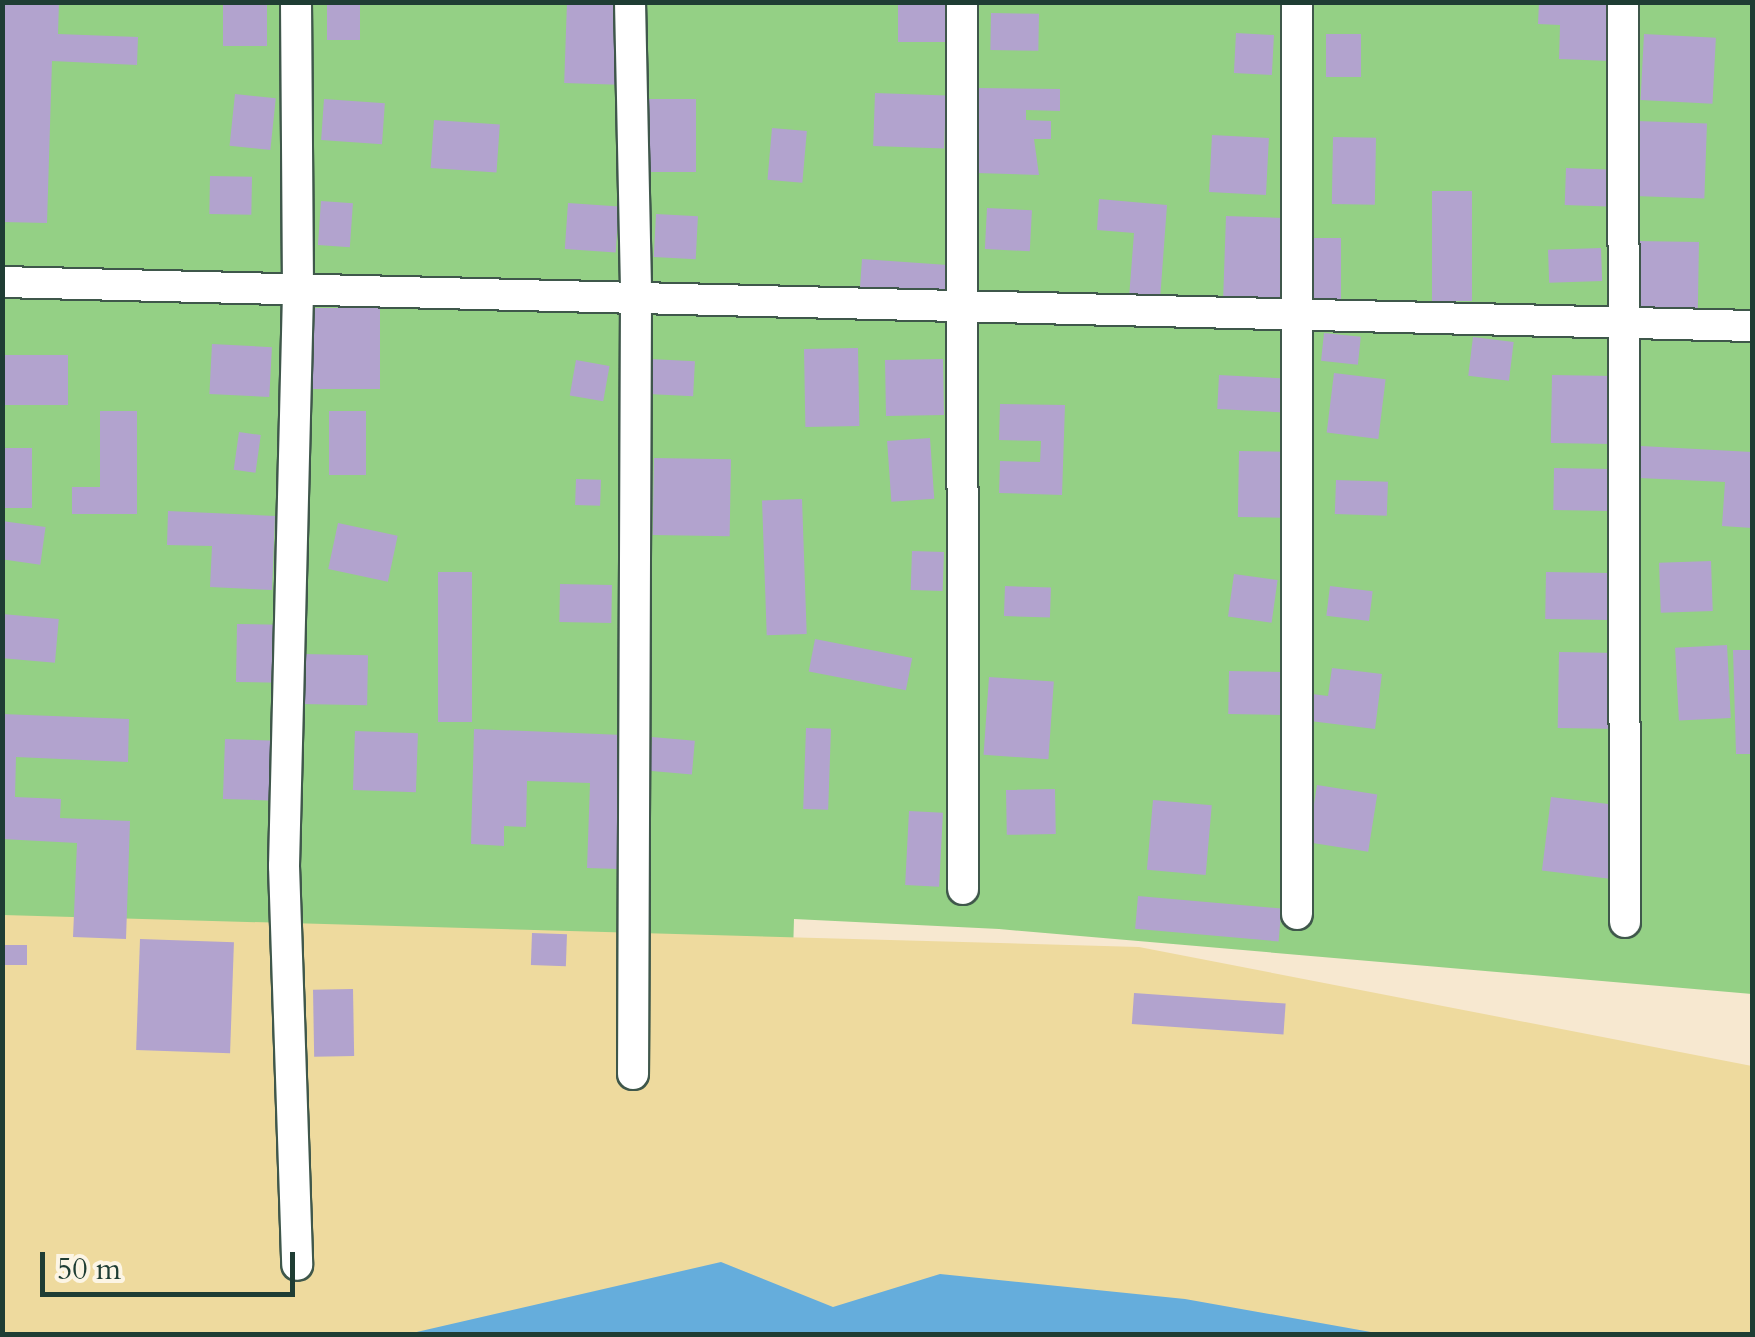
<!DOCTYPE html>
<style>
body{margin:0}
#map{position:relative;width:1755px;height:1337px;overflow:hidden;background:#f7e8d0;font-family:Cardo,serif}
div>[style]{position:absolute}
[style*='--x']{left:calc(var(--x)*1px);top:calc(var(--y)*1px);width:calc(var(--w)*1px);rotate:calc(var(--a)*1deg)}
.green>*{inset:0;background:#94d085}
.sand>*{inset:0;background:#eeda9e}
.water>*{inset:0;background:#65addc}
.building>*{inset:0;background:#b2a3ce;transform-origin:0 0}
.roads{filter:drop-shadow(2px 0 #3f574b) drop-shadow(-2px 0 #3f574b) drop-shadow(0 2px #3f574b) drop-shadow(0 -2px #3f574b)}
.street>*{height:30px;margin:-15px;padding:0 15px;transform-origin:15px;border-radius:15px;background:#fff}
span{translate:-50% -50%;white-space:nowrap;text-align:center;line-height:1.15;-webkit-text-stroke:8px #fcf5e5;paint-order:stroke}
.frame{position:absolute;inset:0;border:5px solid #1f3d34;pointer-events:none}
.scale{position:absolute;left:40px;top:1252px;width:255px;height:45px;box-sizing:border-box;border:5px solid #1f3d34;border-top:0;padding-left:12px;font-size:30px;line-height:35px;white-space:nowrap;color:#1f3d34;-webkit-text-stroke:8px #fcf5e5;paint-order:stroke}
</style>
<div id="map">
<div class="green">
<i style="clip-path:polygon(2px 3px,1752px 3px,1752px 994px,999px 929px,794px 919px,792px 988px,3px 1076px)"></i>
</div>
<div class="sand">
<i style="clip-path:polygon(3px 915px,1139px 947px,1752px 1066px,1752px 1334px,3px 1334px)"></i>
</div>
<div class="water">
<i style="clip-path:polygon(721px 1262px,833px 1307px,940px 1274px,1185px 1299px,1382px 1334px,408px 1334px)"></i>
</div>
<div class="building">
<i style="clip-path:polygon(2px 2px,59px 2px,58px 34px,138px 37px,137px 65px,52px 61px,47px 223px,2px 222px)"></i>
<i style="left:223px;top:2px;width:44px;height:44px"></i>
<i style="left:327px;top:2px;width:33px;height:38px"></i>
<i style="left:567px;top:2px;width:54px;height:81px;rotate:2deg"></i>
<i style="left:898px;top:2px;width:54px;height:40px"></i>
<i style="clip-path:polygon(1539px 2px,1612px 2px,1610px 61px,1559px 59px,1560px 25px,1538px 24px)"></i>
<i style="left:991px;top:13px;width:48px;height:37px;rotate:1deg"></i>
<i style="left:1236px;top:33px;width:38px;height:40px;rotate:3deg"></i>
<i style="left:1326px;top:34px;width:35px;height:43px"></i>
<i style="left:1644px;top:34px;width:72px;height:66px;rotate:3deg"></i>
<i style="clip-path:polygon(977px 88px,1060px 89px,1060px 111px,1026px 110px,1026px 120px,1051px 121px,1051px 139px,1034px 139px,1039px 175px,976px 173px)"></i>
<i style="left:875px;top:93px;width:71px;height:53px;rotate:2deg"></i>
<i style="left:235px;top:94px;width:41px;height:52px;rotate:6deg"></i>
<i style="left:324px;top:99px;width:61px;height:41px;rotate:4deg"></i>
<i style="left:646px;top:99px;width:50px;height:73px"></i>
<i style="left:434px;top:120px;width:66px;height:48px;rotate:4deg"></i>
<i style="left:1637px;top:121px;width:70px;height:75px;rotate:2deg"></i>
<i style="left:772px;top:128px;width:35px;height:52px;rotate:5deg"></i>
<i style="left:1212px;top:135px;width:57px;height:57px;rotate:3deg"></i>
<i style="left:1333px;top:137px;width:43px;height:67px;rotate:1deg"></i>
<i style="left:1566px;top:168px;width:49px;height:37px;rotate:2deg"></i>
<i style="left:210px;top:176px;width:42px;height:38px;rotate:1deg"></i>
<i style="left:1432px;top:191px;width:40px;height:110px"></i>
<i style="clip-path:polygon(1099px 199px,1167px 205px,1160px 300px,1129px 298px,1134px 233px,1097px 230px)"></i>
<i style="left:321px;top:201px;width:32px;height:44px;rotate:4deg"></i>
<i style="left:568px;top:203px;width:51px;height:46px;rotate:4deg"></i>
<i style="left:987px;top:208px;width:45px;height:41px;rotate:3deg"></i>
<i style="left:656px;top:214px;width:42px;height:43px;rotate:3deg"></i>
<i style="left:1226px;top:216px;width:64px;height:85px;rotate:2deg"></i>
<i style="left:1310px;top:238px;width:31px;height:61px"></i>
<i style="left:1636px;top:241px;width:63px;height:70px;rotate:1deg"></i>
<i style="left:1601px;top:248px;width:33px;height:53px;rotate:88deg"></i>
<i style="left:862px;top:259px;width:93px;height:30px;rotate:4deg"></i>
<i style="left:306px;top:308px;width:74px;height:81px"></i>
<i style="left:1324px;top:333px;width:37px;height:28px;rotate:6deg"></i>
<i style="left:1473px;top:337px;width:41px;height:39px;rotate:7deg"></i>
<i style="left:212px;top:344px;width:60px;height:50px;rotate:3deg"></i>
<i style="left:858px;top:348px;width:78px;height:54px;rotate:89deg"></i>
<i style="left:2px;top:355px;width:66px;height:50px"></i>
<i style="left:650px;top:359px;width:45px;height:35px;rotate:3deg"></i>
<i style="left:943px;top:359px;width:56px;height:58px;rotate:89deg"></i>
<i style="left:576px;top:360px;width:34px;height:36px;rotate:10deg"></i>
<i style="left:1334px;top:373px;width:52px;height:60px;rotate:7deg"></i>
<i style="left:1219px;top:375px;width:68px;height:34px;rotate:3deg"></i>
<i style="left:1552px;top:375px;width:61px;height:68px;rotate:1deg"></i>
<i style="clip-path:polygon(1000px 404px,1065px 405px,1062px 495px,999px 493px,1000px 461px,1040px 462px,1041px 441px,999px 440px)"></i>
<i style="clip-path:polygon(100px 411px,137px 411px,137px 514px,72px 514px,72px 487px,100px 487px)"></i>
<i style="left:329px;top:411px;width:37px;height:64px"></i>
<i style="left:239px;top:432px;width:22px;height:38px;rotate:8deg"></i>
<i style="left:930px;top:438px;width:61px;height:43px;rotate:86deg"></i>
<i style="clip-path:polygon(1641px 446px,1752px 452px,1752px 528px,1722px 526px,1725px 482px,1639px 478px)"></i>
<i style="left:2px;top:448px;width:30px;height:60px"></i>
<i style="left:1239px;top:451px;width:44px;height:66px;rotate:1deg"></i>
<i style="left:654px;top:458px;width:77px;height:77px;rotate:1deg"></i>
<i style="left:1554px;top:468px;width:57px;height:42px;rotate:1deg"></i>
<i style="left:576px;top:479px;width:25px;height:26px;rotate:2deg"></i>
<i style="left:1336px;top:480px;width:52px;height:34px;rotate:2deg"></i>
<i style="left:802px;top:499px;width:135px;height:40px;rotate:88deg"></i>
<i style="clip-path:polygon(168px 511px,275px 516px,272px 590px,210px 587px,212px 546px,167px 545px)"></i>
<i style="left:2px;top:521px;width:44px;height:38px;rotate:8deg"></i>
<i style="left:338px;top:523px;width:61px;height:47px;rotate:12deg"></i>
<i style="left:912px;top:551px;width:32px;height:39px;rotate:2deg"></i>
<i style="left:1711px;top:561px;width:50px;height:52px;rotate:88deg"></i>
<i style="left:438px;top:572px;width:34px;height:150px"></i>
<i style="left:1546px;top:572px;width:64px;height:47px;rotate:1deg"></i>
<i style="left:1234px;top:574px;width:44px;height:43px;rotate:8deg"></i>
<i style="left:560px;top:584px;width:52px;height:38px;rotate:1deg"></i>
<i style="left:1005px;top:586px;width:46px;height:30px;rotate:2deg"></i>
<i style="left:1330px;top:586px;width:43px;height:30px;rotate:7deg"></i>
<i style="left:2px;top:614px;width:57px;height:44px;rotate:5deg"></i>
<i style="left:237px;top:624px;width:43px;height:58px;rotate:1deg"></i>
<i style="left:815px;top:639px;width:99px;height:33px;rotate:11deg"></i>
<i style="left:1727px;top:645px;width:73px;height:52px;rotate:87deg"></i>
<i style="clip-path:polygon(1733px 650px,1752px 650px,1752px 754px,1736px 754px)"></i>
<i style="left:1559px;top:652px;width:60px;height:76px;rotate:1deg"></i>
<i style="left:302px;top:654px;width:66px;height:50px;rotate:1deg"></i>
<i style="clip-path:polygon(1332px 668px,1382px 674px,1375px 729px,1310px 721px,1312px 694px,1328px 696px)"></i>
<i style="left:1229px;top:671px;width:54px;height:43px;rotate:1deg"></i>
<i style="left:989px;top:677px;width:65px;height:78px;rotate:4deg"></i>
<i style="clip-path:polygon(2px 714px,129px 719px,128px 762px,16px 757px,15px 797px,61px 799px,60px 818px,130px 821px,126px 939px,73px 937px,77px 843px,2px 839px)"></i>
<i style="left:806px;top:728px;width:25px;height:81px;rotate:2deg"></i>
<i style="clip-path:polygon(474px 729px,623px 735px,619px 869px,587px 868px,590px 783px,527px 781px,526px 827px,504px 826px,504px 846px,471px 844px)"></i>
<i style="left:355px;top:731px;width:63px;height:59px;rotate:2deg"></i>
<i style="left:652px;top:737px;width:43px;height:34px;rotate:5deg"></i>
<i style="left:225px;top:739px;width:52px;height:60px;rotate:2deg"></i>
<i style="left:1317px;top:785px;width:61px;height:58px;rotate:9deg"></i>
<i style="left:1055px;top:789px;width:45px;height:49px;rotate:89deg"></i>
<i style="left:1551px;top:797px;width:72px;height:74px;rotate:7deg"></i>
<i style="left:1153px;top:800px;width:59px;height:70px;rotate:5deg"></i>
<i style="left:909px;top:811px;width:34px;height:74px;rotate:3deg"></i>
<i style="left:1138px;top:896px;width:144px;height:33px;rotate:5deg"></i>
<i style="left:532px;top:933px;width:35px;height:32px;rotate:2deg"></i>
<i style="left:140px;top:939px;width:94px;height:111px;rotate:2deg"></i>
<i style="left:2px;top:945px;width:25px;height:20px"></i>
<i style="left:353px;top:989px;width:67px;height:40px;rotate:89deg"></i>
<i style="left:1134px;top:993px;width:152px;height:31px;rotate:4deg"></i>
</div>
<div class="roads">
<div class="street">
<i style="--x:296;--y:2;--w:291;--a:89.6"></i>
<i style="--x:298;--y:293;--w:573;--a:91.4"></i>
<i style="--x:284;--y:866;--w:399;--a:88.1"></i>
<i style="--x:630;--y:2;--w:297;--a:88.8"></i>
<i style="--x:636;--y:299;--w:775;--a:90.22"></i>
<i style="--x:962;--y:2;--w:887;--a:89.94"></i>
<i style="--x:1623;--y:2;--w:920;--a:89.88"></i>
<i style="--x:2;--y:282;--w:1751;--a:1.44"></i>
<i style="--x:1297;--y:914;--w:912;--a:-90"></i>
</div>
</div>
<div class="frame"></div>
<div class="scale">50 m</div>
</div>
